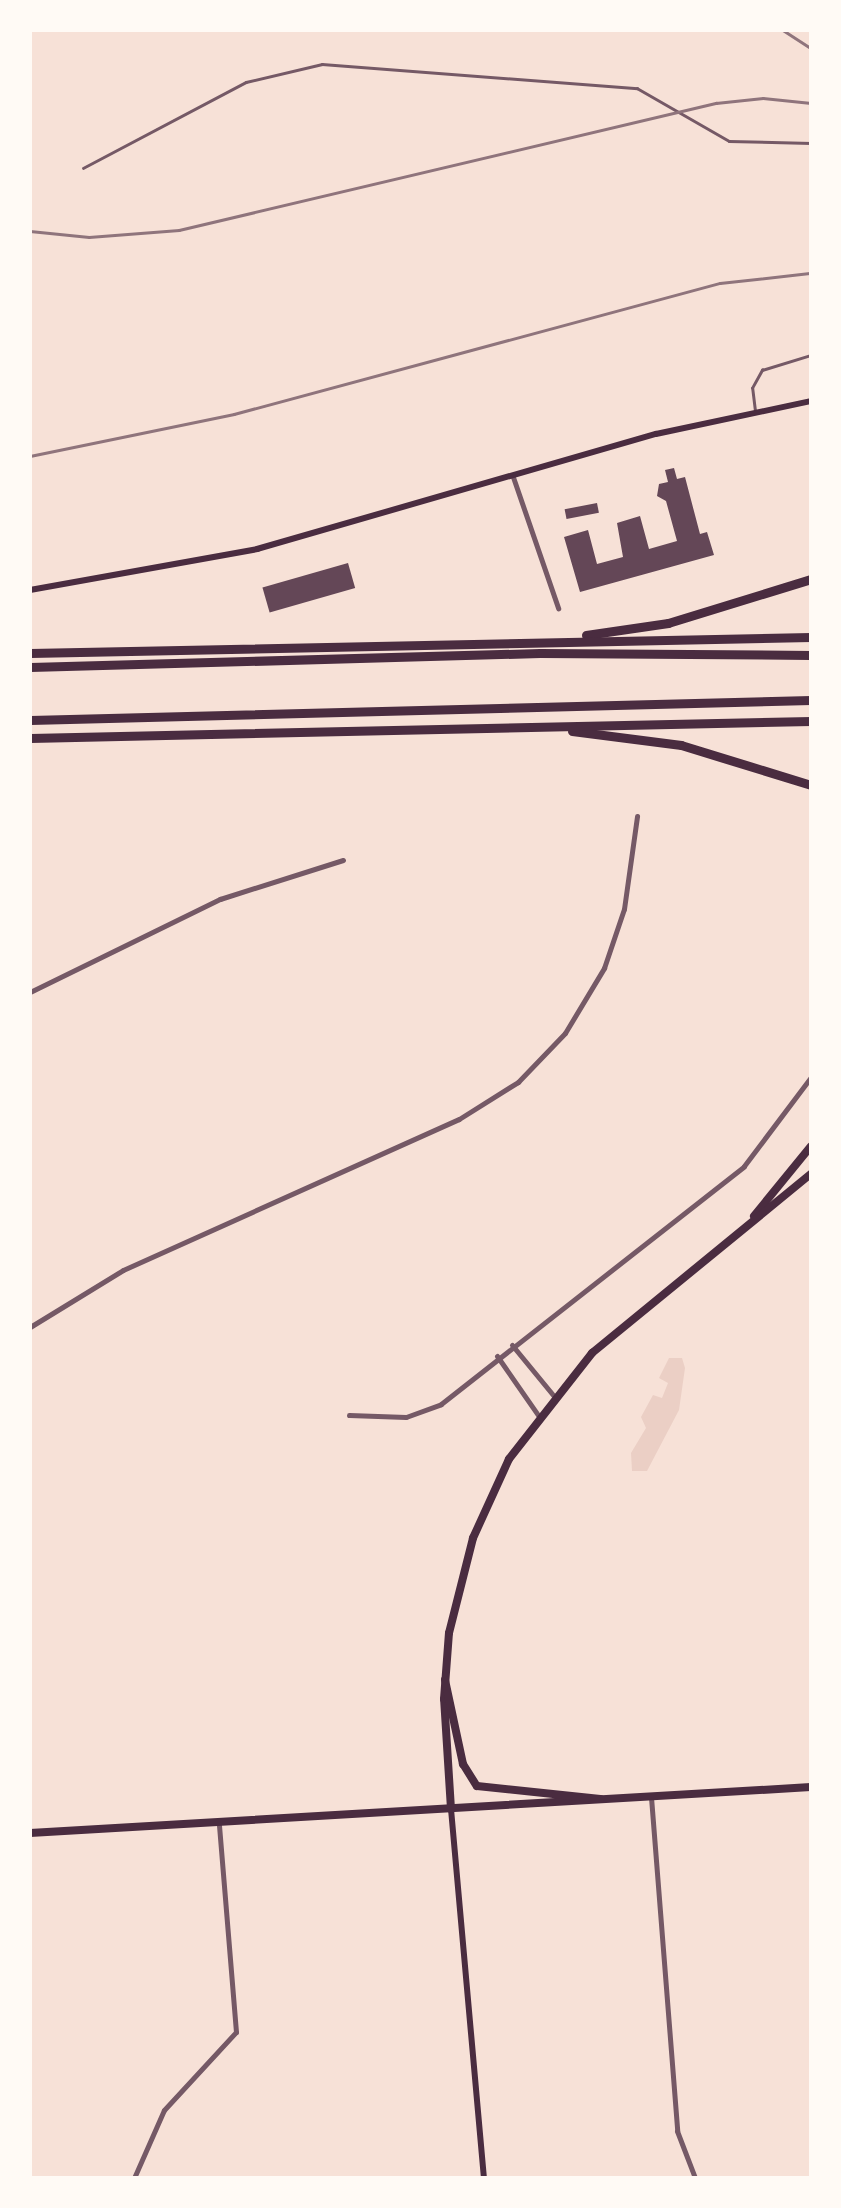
<!DOCTYPE html>
<style>
body{margin:0}
#map{position:relative;width:841px;height:2208px;overflow:hidden;background:#f7e1d7;font-family:"Source Sans 3",sans-serif}
div>[style]{position:absolute}
[style*='--x']{left:calc(var(--x)*1px);top:calc(var(--y)*1px);width:calc(var(--w)*1px);rotate:calc(var(--a)*1deg)}
.green>*{inset:0;background:#ebcfc5}
.building>*{inset:0;background:#644757;transform-origin:0 0}
.service>*{height:2.5px;margin:-1.25px;padding:0 1.25px;transform-origin:1.25px;border-radius:1.25px;background:#755966}
.minor>*{height:5px;margin:-2.5px;padding:0 2.5px;transform-origin:2.5px;border-radius:2.5px;background:#755966}
.secondary>*{height:6px;margin:-3px;padding:0 3px;transform-origin:3px;border-radius:3px;background:#4a2c40}
.primary>*{height:8px;margin:-4px;padding:0 4px;transform-origin:4px;border-radius:4px;background:#4a2c40}
.trunk>*{height:8px;margin:-4px;padding:0 4px;transform-origin:4px;border-radius:4px;background:#4a2c40}
.motorway>*{height:9px;margin:-4.5px;padding:0 4.5px;transform-origin:4.5px;border-radius:4.5px;background:#4a2c40}
.rail>*{height:2.5px;margin:-1.25px;padding:0 1.25px;transform-origin:1.25px;border-radius:1.25px;background:#8f747c}
span{translate:-50% -50%;white-space:nowrap;text-align:center;line-height:1.15;-webkit-text-stroke:8px #fffaf5;paint-order:stroke}
.frame{position:absolute;inset:0;border:32px solid #fffaf5;pointer-events:none}
</style>
<div id="map">
<div class="green">
<i style="clip-path:polygon(669px 1358px,682px 1358px,685px 1368px,679px 1410px,647px 1471px,632px 1471px,631px 1453px,646px 1428px,641px 1417px,653px 1395px,662px 1398px,668px 1383px,659px 1378px)"></i>
</div>
<div class="building">
<i style="clip-path:polygon(674px 468px,677px 479px,685px 477px,700px 534px,707px 532px,714px 555px,580px 592px,564px 537px,588px 530px,597px 564px,623px 557px,617px 523px,640px 516px,649px 549px,677px 541px,666px 501px,657px 496px,659px 484px,668px 482px,665px 470px)"></i>
<i style="left:597px;top:503px;width:10px;height:33px;rotate:79deg"></i>
<i style="left:348px;top:563px;width:26px;height:89px;rotate:74deg"></i>
</div>
<div class="service">
<i style="--x:83;--y:168;--w:184;--a:-27.8"></i>
<i style="--x:246;--y:82;--w:78;--a:-13.3"></i>
<i style="--x:322;--y:64;--w:316;--a:4.4"></i>
<i style="--x:637;--y:88;--w:106;--a:29.9"></i>
<i style="--x:729;--y:141;--w:82;--a:1.4"></i>
<i style="--x:755;--y:411;--w:23;--a:-97"></i>
<i style="--x:752;--y:388;--w:21;--a:-61"></i>
<i style="--x:762;--y:370;--w:51;--a:-17"></i>
</div>
<div class="minor">
<i style="--x:513;--y:477;--w:139;--a:71"></i>
<i style="--x:30;--y:992;--w:212;--a:-26.1"></i>
<i style="--x:220;--y:899;--w:129;--a:-17.6"></i>
<i style="--x:30;--y:1327;--w:109;--a:-31.5"></i>
<i style="--x:123;--y:1270;--w:368;--a:-24.2"></i>
<i style="--x:459;--y:1119;--w:70;--a:-32.1"></i>
<i style="--x:518;--y:1082;--w:68;--a:-46.2"></i>
<i style="--x:565;--y:1033;--w:76;--a:-59"></i>
<i style="--x:604;--y:968;--w:62;--a:-71.3"></i>
<i style="--x:624;--y:909;--w:94;--a:-82"></i>
<i style="--x:512;--y:1345;--w:65;--a:50.6"></i>
<i style="--x:497;--y:1356;--w:72;--a:55.2"></i>
<i style="--x:349;--y:1415;--w:57;--a:2"></i>
<i style="--x:406;--y:1417;--w:37;--a:-20"></i>
<i style="--x:441;--y:1404;--w:385;--a:-38.1"></i>
<i style="--x:744;--y:1166;--w:111;--a:-53"></i>
<i style="--x:651;--y:1797;--w:335;--a:85.5"></i>
<i style="--x:677;--y:2131;--w:50;--a:69"></i>
<i style="--x:134;--y:2178;--w:74;--a:-66.2"></i>
<i style="--x:164;--y:2110;--w:106;--a:-47.3"></i>
<i style="--x:236;--y:2032;--w:210;--a:-94.7"></i>
</div>
<div class="secondary">
<i style="--x:30;--y:590;--w:231;--a:-10.2"></i>
<i style="--x:257;--y:549;--w:415;--a:-16.1"></i>
<i style="--x:656;--y:434;--w:158;--a:-12"></i>
<i style="--x:451;--y:1809;--w:370;--a:84.9"></i>
</div>
<div class="primary">
<i style="--x:754;--y:1216;--w:90;--a:-50.8"></i>
<i style="--x:451;--y:1809;--w:110;--a:-93.6"></i>
<i style="--x:444;--y:1699;--w:66;--a:-85.7"></i>
<i style="--x:449;--y:1633;--w:98;--a:-75.8"></i>
<i style="--x:473;--y:1538;--w:87;--a:-65.5"></i>
<i style="--x:509;--y:1459;--w:135;--a:-51.9"></i>
<i style="--x:592;--y:1353;--w:283;--a:-39.3"></i>
<i style="--x:30;--y:1833;--w:782;--a:-3.37"></i>
</div>
<div class="trunk">
<i style="--x:445;--y:1680;--w:86;--a:77.9"></i>
<i style="--x:463;--y:1764;--w:26;--a:58"></i>
<i style="--x:477;--y:1786;--w:124;--a:6"></i>
</div>
<div class="motorway">
<i style="--x:586;--y:635;--w:83;--a:-8.3"></i>
<i style="--x:668;--y:623;--w:150;--a:-17.1"></i>
<i style="--x:30;--y:653;--w:781;--a:-1.17"></i>
<i style="--x:30;--y:667;--w:510;--a:-1.57"></i>
<i style="--x:540;--y:653;--w:271;--a:0.4"></i>
<i style="--x:30;--y:720;--w:781;--a:-1.47"></i>
<i style="--x:572;--y:731;--w:110;--a:7.3"></i>
<i style="--x:681;--y:745;--w:136;--a:17.1"></i>
<i style="--x:30;--y:738;--w:781;--a:-1.25"></i>
</div>
<div class="rail">
<i style="--x:783;--y:30;--w:33;--a:33"></i>
<i style="--x:30;--y:231;--w:59;--a:5.8"></i>
<i style="--x:89;--y:237;--w:90;--a:-4.4"></i>
<i style="--x:179;--y:230;--w:552;--a:-13.31"></i>
<i style="--x:716;--y:103;--w:47;--a:-6.1"></i>
<i style="--x:763;--y:98;--w:48;--a:5.9"></i>
<i style="--x:30;--y:456;--w:208;--a:-11.6"></i>
<i style="--x:234;--y:414;--w:503;--a:-15.09"></i>
<i style="--x:720;--y:283;--w:92;--a:-6.3"></i>
</div>
<div class="frame"></div>
</div>
